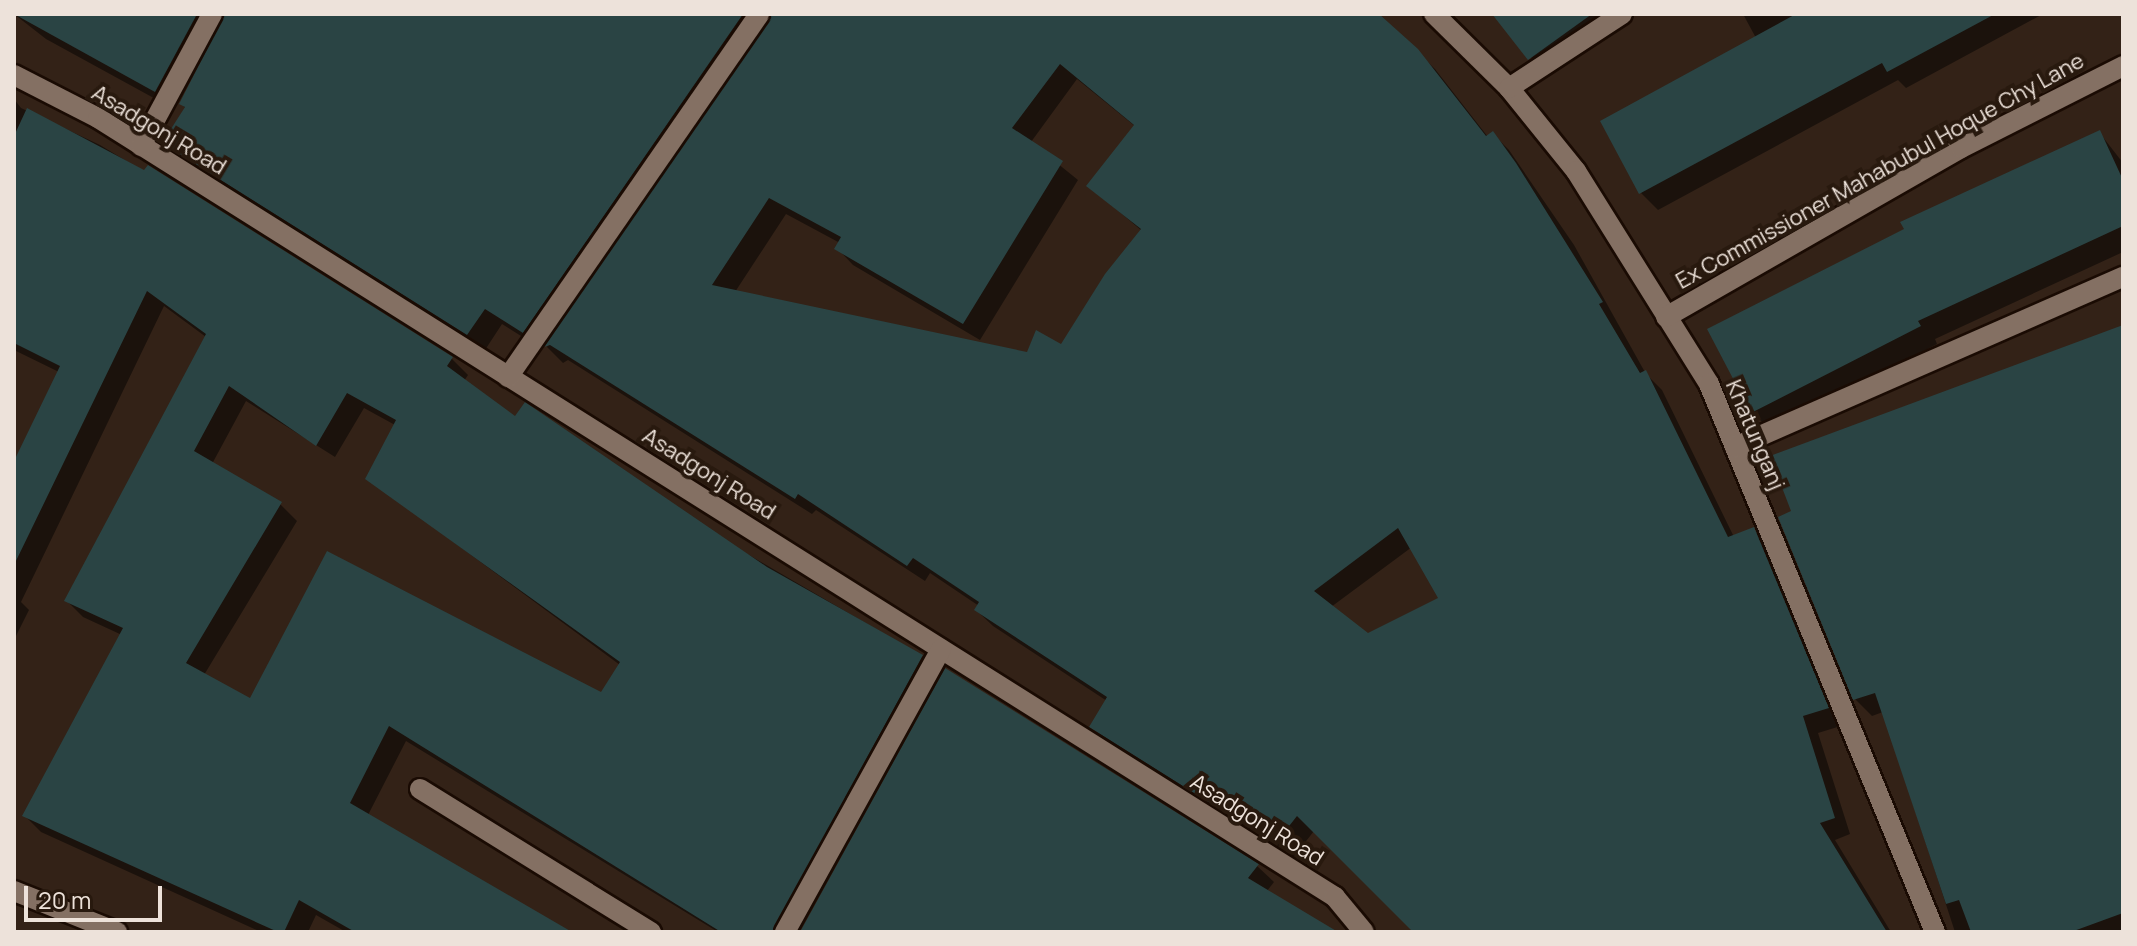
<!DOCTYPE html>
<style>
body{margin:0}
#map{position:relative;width:2137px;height:946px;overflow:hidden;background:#332217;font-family:Manrope,sans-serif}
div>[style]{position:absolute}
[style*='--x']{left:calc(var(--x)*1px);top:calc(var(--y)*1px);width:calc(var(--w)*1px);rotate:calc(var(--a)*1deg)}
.shadow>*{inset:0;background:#0007}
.building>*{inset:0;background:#2a4444}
.roads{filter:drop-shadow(2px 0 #1a0b03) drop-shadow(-2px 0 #1a0b03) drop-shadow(0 2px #1a0b03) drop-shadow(0 -2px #1a0b03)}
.minor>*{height:20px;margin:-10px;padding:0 10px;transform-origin:10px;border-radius:10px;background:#847063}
span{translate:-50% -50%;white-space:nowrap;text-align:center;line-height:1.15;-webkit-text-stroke:8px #28190e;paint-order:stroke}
.street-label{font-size:22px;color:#ede2da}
.frame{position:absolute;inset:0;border:16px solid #ede2da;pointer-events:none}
.scale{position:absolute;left:24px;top:886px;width:138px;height:36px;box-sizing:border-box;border:4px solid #ede2da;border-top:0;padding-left:10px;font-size:24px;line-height:28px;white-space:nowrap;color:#ede2da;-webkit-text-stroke:6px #28190e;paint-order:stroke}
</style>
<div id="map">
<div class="shadow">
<i style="clip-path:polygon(evenodd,14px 14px,1378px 14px,1435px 69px,1488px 137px,1493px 134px,1509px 150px,1574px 245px,1646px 374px,1662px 390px,1734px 537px,1753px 529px,1770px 546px,1844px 725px,1818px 733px,1850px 834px,1835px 840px,1891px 932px,1416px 932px,1314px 831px,1292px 859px,1108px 743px,1091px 726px,1107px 701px,993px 626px,976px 610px,979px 606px,930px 573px,925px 581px,816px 510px,812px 514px,568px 360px,563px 363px,547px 347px,772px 22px,765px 23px,540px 348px,502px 324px,485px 350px,181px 159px,164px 143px,186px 109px,181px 103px,225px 22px,218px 23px,172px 108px,46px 39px,14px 14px,1077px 79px,1136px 127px,1089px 186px,1142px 231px,1062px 347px,1028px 355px,735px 292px,786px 214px,840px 243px,837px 248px,853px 265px,980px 340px,1078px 180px,1031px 142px,1077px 79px,14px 14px,1412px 547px,1441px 599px,1368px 635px,1331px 607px,1412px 547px)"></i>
<i style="clip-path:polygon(1494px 14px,1628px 14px,1547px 76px)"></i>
<i style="clip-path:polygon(1743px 14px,2043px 14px,1906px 88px,1898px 80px,1658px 210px,1641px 193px,1756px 38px)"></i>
<i style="clip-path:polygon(evenodd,14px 99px,21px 108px,100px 145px,451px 358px,468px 375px,464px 381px,516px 419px,922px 656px,938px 673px,796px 932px,718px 932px,406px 741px,368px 815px,571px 932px,346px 932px,316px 915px,308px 932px,261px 932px,41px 832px,24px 815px,122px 635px,83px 617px,67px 601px,206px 337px,164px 306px,21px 602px,29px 610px,14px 640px,14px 466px,59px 372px,14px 350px,14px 99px,246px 401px,335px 457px,364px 408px,395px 425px,367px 478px,620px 665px,602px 695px,251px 700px,204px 675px,297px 521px,280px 504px,212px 464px,246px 401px)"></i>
<i style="clip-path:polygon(2099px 132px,2123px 163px,2123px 252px,1935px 339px,1937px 344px,1770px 430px,1752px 412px)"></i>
<i style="clip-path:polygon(2123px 328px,2123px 932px,1955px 932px,1883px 712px,1872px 716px,1855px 699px)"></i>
<i style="clip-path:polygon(1257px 866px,1274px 882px,1267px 891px,1334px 932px,802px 932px)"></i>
</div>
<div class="building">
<i style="clip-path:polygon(14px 14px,197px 14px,155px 92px)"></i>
<i style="clip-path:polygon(225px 14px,743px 14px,523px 333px,485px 309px,467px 335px,162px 143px,185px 107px,179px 104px)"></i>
<i style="clip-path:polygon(evenodd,772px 14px,1379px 14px,1418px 49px,1486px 136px,1493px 131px,1516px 163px,1603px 302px,1599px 304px,1640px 373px,1646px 370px,1728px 537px,1754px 527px,1829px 708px,1803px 716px,1835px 818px,1820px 823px,1887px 932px,1413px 932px,1297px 816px,1275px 844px,1089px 727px,1107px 697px,974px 610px,979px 602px,913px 558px,907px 566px,798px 494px,795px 499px,550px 345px,544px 347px,772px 14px,1060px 64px,1134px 125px,1086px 186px,1141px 229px,1105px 274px,1061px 344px,1036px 330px,1027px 352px,712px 285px,769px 198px,841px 237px,834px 249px,963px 324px,1063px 161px,1012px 128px,1060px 64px,772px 14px,1398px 528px,1438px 598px,1368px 633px,1314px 591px,1398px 528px)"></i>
<i style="clip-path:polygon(1492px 14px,1592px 14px,1528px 60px)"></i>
<i style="clip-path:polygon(1796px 14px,1995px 14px,1887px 72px,1882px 63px,1639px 194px,1600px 121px)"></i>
<i style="clip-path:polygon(evenodd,27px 108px,144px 170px,148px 165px,453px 357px,447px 366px,515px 416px,525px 402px,767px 567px,923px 655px,772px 932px,721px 932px,389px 726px,350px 803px,572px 932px,355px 932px,299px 900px,284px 932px,278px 932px,22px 816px,123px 628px,64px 601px,206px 334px,147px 291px,14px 565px,14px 461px,60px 366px,14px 343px,14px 136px,27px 108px,229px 386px,316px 446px,347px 393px,396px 420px,365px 479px,620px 662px,601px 692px,327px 551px,250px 698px,186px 663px,282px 502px,194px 451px,229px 386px)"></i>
<i style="clip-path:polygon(2100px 130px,2123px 180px,2123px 226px,1918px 321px,1921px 326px,1751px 413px,1707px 329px,1904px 229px,1900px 222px)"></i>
<i style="clip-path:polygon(2123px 325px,2123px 913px,2071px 932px,1971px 932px,1959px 900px,1946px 904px,1875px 693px,1853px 700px,1778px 517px,1791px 511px,1770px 456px)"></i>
<i style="clip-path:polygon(945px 668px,1259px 864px,1248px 878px,1338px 932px,800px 932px)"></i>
</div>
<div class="roads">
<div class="minor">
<i style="--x:1434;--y:14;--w:105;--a:44.6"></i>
<i style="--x:1509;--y:88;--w:107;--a:51.1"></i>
<i style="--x:1576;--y:171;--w:251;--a:58"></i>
<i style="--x:1709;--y:384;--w:593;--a:67.59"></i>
<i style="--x:14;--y:75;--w:94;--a:27.1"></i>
<i style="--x:98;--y:118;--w:1462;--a:32.2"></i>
<i style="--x:1335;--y:897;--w:45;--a:50.4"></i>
<i style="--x:1509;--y:88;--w:135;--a:-33.2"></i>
<i style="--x:141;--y:146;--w:150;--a:-61.7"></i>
<i style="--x:1666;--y:317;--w:340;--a:-29.8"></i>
<i style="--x:1961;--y:148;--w:182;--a:-26.8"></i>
<i style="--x:508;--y:377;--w:441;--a:-55.3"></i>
<i style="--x:1735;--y:447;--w:424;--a:-23.7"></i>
<i style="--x:420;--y:789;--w:272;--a:31.8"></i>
<i style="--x:14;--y:891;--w:111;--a:21.7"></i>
<i style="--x:785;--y:932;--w:323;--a:-61.1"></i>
</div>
</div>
<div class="street-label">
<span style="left:159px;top:130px;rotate:31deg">Asadgonj Road</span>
<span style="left:1880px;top:171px;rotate:-29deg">Ex Commissioner Mahabubul Hoque Chy Lane</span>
<span style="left:1755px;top:435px;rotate:67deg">Khatunganj</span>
<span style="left:709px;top:474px;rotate:32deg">Asadgonj Road</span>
<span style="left:1257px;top:820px;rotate:32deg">Asadgonj Road</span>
</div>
<div class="frame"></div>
<div class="scale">20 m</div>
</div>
